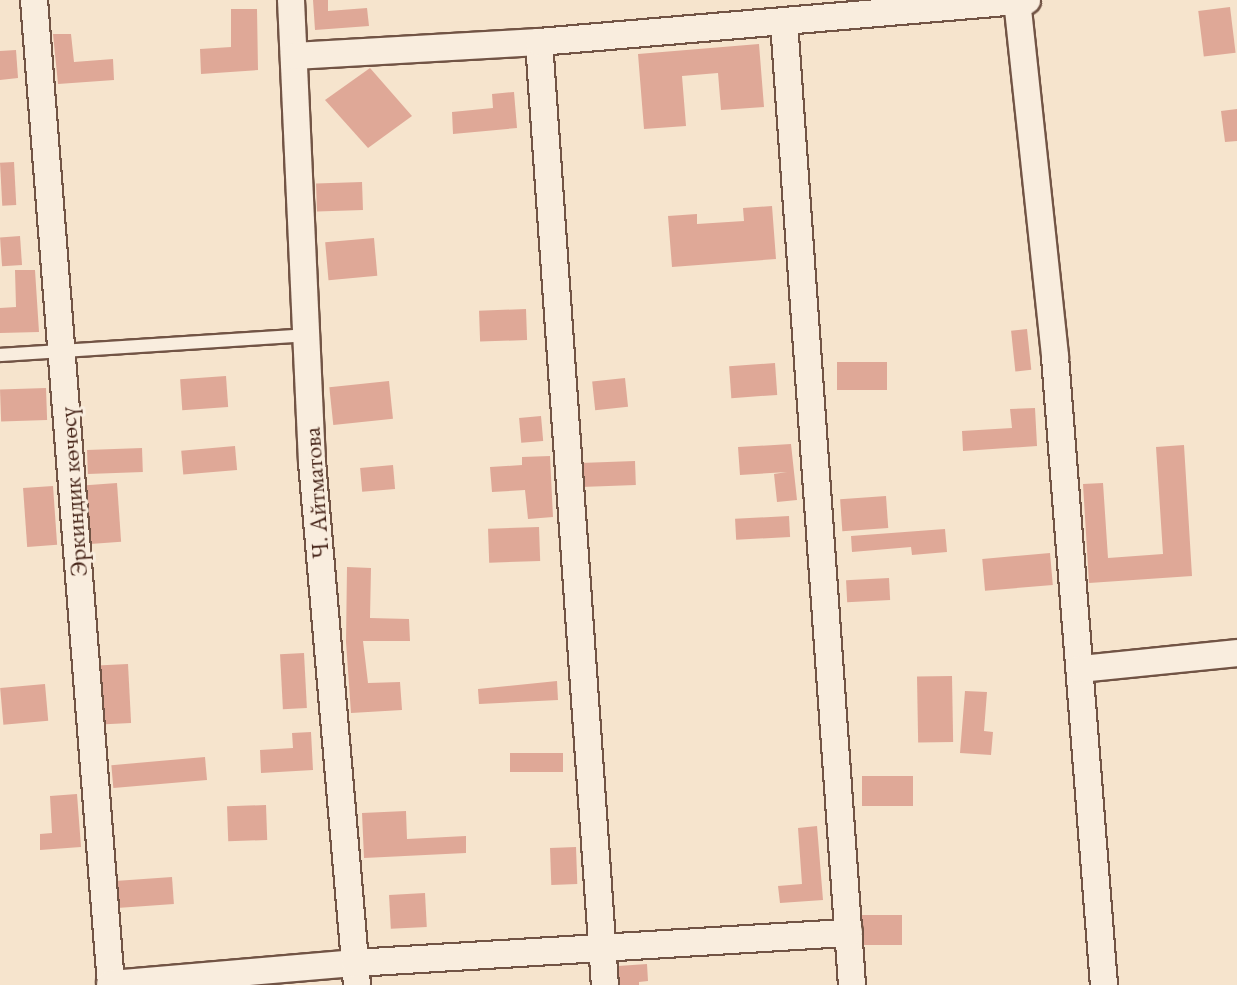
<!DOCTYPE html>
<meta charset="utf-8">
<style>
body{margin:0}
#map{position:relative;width:1237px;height:985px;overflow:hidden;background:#f6e4cd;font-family:"EB Garamond",serif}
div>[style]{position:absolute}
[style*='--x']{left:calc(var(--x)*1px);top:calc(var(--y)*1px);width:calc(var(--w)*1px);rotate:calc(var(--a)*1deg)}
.building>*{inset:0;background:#dfa897;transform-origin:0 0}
.roads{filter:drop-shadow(2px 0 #725445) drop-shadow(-2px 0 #725445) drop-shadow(0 2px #725445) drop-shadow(0 -2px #725445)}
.service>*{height:12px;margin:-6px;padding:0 6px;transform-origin:6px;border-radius:6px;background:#f9edde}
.minor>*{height:26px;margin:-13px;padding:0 13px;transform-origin:13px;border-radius:13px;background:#f9edde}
span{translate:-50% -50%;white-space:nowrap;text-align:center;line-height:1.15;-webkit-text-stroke:6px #f9edde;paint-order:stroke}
.street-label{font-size:24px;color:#462418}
</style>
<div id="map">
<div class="building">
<i style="clip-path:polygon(313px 0,328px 0,328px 11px,367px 8px,369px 26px,315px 30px)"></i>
<i style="left:1230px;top:7px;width:46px;height:32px;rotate:83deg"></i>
<i style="clip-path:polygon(231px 9px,257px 9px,258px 70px,201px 74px,200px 49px,231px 47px)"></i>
<i style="clip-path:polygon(53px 34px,71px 34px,74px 62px,113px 59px,114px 80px,58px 84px)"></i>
<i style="clip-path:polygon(759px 44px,764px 107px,721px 110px,718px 73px,682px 76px,686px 126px,644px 129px,638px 54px)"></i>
<i style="clip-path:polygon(16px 50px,18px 78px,0 80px,0 51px)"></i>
<i style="clip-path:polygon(370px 68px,412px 116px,368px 148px,325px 100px)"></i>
<i style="clip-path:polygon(514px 92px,517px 128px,453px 134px,452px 112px,493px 108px,492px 94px)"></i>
<i style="clip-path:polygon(1237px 109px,1237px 141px,1225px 142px,1221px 111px)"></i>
<i style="left:14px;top:162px;width:43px;height:14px;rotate:87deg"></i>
<i style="left:362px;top:182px;width:28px;height:46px;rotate:88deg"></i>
<i style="clip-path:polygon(772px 206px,776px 259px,672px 267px,668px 216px,697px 214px,697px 224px,744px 221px,743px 208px)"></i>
<i style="left:20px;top:236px;width:29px;height:20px;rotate:86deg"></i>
<i style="left:374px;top:238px;width:38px;height:49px;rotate:85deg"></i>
<i style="clip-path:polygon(15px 270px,35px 270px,39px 332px,0 333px,0 308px,16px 307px)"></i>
<i style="left:526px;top:309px;width:31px;height:47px;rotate:88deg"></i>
<i style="left:1027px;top:329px;width:41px;height:16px;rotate:84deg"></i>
<i style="left:837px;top:362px;width:50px;height:28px"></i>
<i style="left:775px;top:363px;width:32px;height:46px;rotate:86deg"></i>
<i style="left:226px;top:376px;width:31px;height:46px;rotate:86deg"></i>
<i style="left:625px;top:378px;width:29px;height:33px;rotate:84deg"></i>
<i style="left:389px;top:381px;width:38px;height:60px;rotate:84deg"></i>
<i style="left:46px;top:388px;width:32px;height:46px;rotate:88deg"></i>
<i style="clip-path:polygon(1035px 408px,1037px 446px,963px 451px,962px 431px,1012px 428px,1010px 409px)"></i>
<i style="left:541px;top:416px;width:25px;height:22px;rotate:85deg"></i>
<i style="clip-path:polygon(791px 444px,797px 500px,777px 502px,774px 474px,787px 472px,740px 475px,738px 447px)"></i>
<i style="clip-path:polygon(1184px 445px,1192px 576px,1089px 583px,1083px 484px,1103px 483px,1108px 558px,1163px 554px,1156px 447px)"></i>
<i style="left:235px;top:446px;width:24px;height:54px;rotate:85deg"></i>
<i style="left:142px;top:448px;width:24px;height:55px;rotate:88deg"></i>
<i style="clip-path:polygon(550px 456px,553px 517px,528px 519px,525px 490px,492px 492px,490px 467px,522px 465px,522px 457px)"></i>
<i style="left:635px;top:461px;width:24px;height:55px;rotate:88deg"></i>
<i style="left:393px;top:465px;width:24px;height:33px;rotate:85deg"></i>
<i style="left:117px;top:483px;width:59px;height:31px;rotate:86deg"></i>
<i style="left:53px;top:486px;width:59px;height:30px;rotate:86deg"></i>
<i style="left:886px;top:496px;width:32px;height:46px;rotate:86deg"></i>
<i style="left:789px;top:516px;width:21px;height:54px;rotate:87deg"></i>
<i style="left:539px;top:527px;width:34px;height:51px;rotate:88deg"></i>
<i style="clip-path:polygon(945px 529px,947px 552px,912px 555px,911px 547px,852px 552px,851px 536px)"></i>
<i style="left:1050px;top:553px;width:32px;height:68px;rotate:85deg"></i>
<i style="clip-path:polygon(347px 567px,371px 568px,370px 618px,409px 619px,410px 641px,363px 641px,368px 683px,400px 682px,402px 710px,351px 713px,346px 642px)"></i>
<i style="left:889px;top:578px;width:22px;height:43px;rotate:87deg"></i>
<i style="left:304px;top:653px;width:55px;height:24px;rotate:87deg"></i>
<i style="left:128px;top:664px;width:59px;height:31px;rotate:87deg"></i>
<i style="left:952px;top:676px;width:66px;height:35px;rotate:89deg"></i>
<i style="clip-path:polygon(557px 681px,558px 700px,479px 704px,478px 689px)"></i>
<i style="left:45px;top:684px;width:37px;height:45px;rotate:85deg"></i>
<i style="clip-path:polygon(965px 691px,987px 692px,984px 731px,993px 732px,991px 755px,960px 753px)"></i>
<i style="clip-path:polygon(311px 732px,313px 770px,261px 773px,260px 750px,293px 748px,292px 733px)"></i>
<i style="left:563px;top:753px;width:19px;height:53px;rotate:90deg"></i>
<i style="left:205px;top:757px;width:23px;height:94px;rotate:85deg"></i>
<i style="left:913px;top:776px;width:30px;height:51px;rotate:90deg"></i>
<i style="clip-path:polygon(77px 794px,81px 847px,40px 850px,40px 834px,52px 833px,50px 796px)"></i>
<i style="left:266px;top:805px;width:35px;height:39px;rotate:88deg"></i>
<i style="clip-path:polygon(406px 811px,407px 839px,466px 836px,466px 853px,364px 858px,362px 813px)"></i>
<i style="clip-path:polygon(817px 826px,823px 900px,780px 903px,778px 886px,802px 884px,798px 828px)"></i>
<i style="left:576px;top:847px;width:37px;height:26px;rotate:88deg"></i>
<i style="left:172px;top:877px;width:27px;height:57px;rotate:86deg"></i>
<i style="left:425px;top:893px;width:34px;height:36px;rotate:87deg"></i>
<i style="left:902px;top:915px;width:30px;height:44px;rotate:90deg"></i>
<i style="clip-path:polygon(647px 964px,648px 981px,639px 982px,639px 985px,620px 985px,618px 966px)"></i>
</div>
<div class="roads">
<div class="service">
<i style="--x:0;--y:355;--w:308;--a:-3.7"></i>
</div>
<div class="minor">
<i style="--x:34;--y:0;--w:988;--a:85.53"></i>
<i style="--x:291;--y:0;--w:462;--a:87.4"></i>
<i style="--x:312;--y:462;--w:525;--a:85.08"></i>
<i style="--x:1017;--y:0;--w:359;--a:83.9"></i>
<i style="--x:1055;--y:357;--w:630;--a:85.54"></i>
<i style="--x:784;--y:22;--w:965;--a:85.96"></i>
<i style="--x:539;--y:42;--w:945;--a:86"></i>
<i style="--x:294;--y:56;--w:245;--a:-3.3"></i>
<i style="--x:539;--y:42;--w:490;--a:-4.9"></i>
<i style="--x:1080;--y:669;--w:158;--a:-5.8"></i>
<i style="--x:110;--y:984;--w:246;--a:-4.9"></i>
<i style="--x:355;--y:963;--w:495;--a:-3.5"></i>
</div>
</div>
<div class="street-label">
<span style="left:73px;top:492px;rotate:-94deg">Эркиндик көчөсү</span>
<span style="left:316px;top:493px;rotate:-94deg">Ч. Айтматова</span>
</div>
</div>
